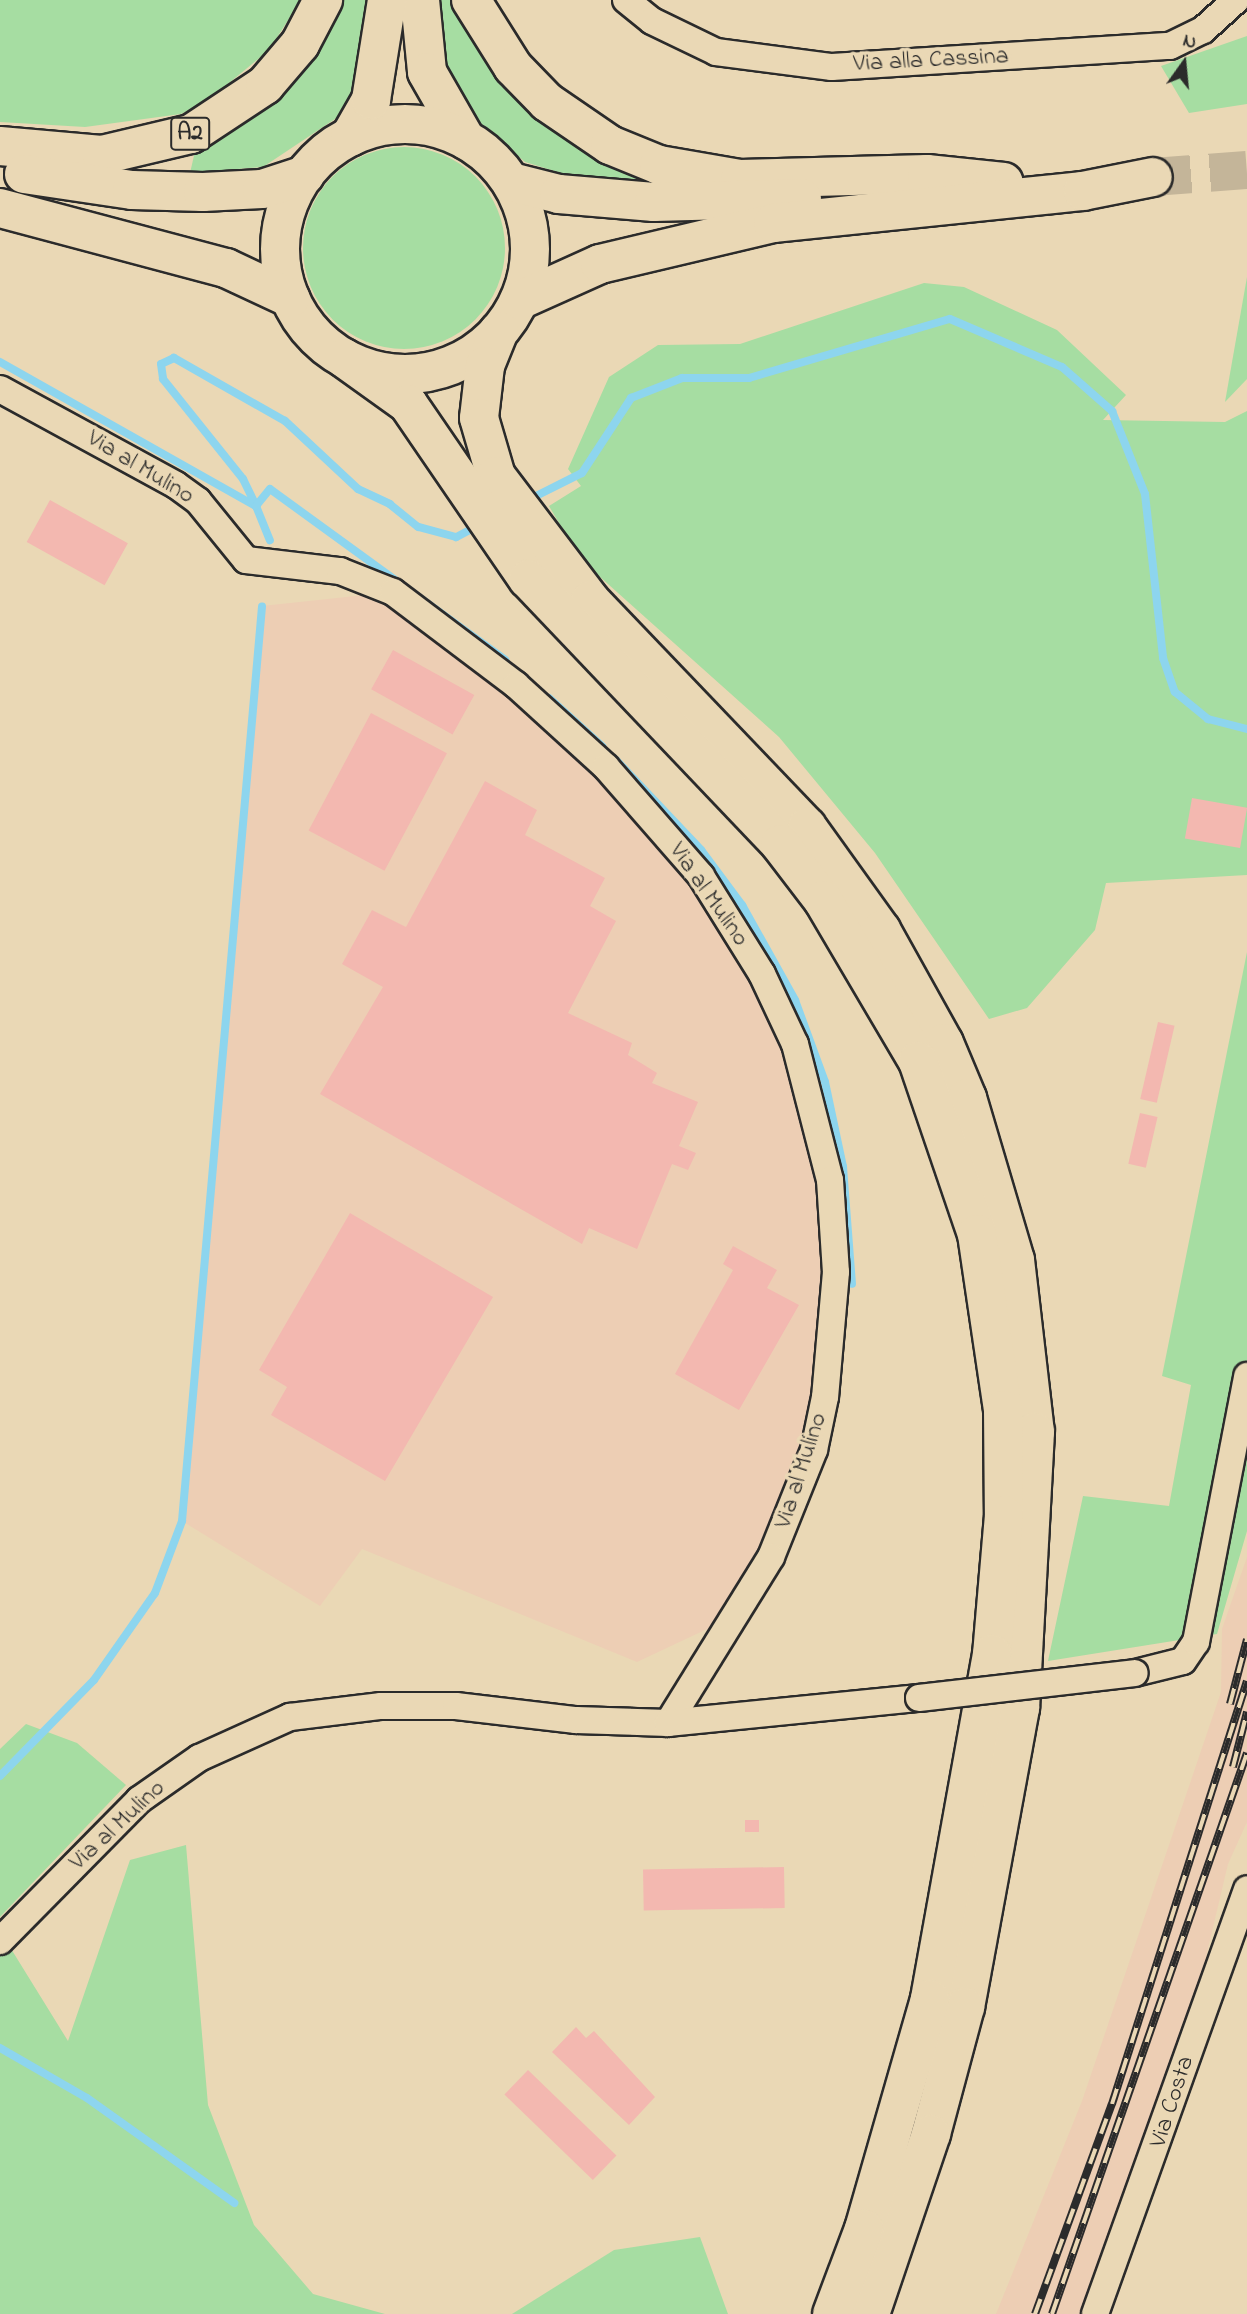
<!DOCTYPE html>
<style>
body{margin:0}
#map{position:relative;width:1247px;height:2314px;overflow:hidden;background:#ead8b5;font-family:"Indie Flower",sans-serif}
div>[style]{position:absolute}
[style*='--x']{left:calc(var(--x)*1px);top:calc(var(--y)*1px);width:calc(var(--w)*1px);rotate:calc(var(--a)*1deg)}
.built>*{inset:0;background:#edceb4}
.green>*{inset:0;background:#a6dda2}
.round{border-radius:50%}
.stream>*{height:8px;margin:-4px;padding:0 4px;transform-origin:4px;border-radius:4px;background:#8dd5ee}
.building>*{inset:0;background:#f3b8b0;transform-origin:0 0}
.highway-tunnel>*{height:38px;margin-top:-19px;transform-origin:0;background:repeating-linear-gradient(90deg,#c4b599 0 38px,transparent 0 57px)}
.roads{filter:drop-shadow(2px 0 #2b2b2b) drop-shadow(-2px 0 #2b2b2b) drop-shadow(0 2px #2b2b2b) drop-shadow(0 -2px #2b2b2b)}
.minor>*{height:26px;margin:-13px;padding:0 13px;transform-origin:13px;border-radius:13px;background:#ead8b5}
.highway>*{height:38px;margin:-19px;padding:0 19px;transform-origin:19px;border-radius:19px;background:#ead8b5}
.highway>.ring{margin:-19px;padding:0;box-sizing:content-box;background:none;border:38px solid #ead8b5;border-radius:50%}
.rail>*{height:8px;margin-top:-4px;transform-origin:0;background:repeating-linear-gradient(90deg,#ead8b5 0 16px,#2b2b2b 0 32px);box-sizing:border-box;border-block:2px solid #2b2b2b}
.bridges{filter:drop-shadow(2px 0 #2b2b2b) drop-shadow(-2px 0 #2b2b2b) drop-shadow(0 2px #2b2b2b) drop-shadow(0 -2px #2b2b2b)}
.minor-bridge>*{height:26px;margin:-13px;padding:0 13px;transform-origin:13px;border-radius:13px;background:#ead8b5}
span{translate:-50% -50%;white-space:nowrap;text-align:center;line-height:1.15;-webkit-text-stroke:7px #ead8b5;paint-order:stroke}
.shield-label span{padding:2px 5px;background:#ead8b5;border:2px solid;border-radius:5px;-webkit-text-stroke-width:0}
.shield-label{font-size:23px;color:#2b2b2b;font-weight:700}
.street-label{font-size:24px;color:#2b2b2b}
.north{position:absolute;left:1149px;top:28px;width:70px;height:70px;-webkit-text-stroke:5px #ead8b5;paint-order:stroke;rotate:15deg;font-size:19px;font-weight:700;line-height:28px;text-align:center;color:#2b2b2b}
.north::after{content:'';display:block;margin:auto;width:24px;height:32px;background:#2b2b2b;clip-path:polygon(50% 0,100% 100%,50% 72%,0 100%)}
</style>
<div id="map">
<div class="built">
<i style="clip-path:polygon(393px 592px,606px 767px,762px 974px,830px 1180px,825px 1397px,739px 1614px,637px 1662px,362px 1549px,320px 1606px,182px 1521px,262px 606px)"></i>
<i style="clip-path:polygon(1247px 1557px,1247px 1822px,1228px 1864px,1196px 1999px,1081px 2314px,996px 2314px,1082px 2101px,1221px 1692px,1222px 1629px)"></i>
</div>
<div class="green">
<i style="clip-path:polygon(0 0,301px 0,269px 50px,206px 102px,181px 114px,85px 127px,0 122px)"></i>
<i style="clip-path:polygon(338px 0,369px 0,356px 86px,338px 117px,263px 167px,190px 173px,196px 147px)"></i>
<i style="clip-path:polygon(433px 0,456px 0,660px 182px,564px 174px,525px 162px,474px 118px,446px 81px)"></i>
<i style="clip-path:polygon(1247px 36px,1247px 104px,1189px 113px,1161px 66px)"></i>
<i class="round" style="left:303px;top:147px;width:202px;height:202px"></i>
<i style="clip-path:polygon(1247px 277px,1247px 379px,1225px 402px)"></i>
<i style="clip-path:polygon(924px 283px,964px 287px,1057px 330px,1126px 395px,1103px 420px,1225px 422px,1247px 411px,1247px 875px,1106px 883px,1095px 930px,1027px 1008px,989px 1019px,875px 853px,779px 737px,580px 559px,549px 506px,581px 486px,568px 469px,609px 377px,658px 345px,740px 344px)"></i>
<i style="clip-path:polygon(1247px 952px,1247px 1531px,1217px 1634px,1048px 1661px,1083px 1496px,1169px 1506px,1191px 1385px,1162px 1376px)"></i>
<i style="clip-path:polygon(26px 1724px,77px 1743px,126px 1785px,0 1917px,0 1749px)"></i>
<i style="clip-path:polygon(186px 1845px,208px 2105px,254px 2225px,313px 2294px,385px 2314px,0 2314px,0 1931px,68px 2041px,130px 1860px)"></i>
<i style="clip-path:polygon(700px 2237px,728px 2314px,512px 2314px,614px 2250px)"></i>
</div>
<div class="stream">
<i style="--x:0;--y:362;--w:294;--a:29.4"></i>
<i style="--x:256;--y:506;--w:37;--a:68"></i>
<i style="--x:528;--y:500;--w:60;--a:-26.6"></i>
<i style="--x:582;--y:473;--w:90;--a:-56.8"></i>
<i style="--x:631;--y:398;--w:55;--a:-21.4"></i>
<i style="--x:682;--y:378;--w:67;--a:0"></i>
<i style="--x:749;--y:378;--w:209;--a:-16.4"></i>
<i style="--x:950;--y:319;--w:122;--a:23.2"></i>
<i style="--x:1062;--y:367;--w:67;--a:41.3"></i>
<i style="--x:1112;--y:411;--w:89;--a:68.3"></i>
<i style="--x:1145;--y:494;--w:165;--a:83.7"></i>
<i style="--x:1163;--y:658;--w:36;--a:71"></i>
<i style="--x:1175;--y:692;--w:43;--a:39.3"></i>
<i style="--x:1208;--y:719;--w:40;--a:14.4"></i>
<i style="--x:479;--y:525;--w:26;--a:152"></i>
<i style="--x:456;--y:537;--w:39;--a:-165"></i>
<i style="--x:418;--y:527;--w:36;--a:-141"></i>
<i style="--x:390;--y:504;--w:35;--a:-155"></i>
<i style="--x:358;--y:489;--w:100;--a:-137"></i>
<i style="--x:285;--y:421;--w:128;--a:-150.4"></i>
<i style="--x:174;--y:358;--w:14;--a:155"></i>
<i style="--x:161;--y:364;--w:15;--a:82"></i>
<i style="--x:163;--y:379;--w:128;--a:51.3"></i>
<i style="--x:243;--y:479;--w:30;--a:64"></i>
<i style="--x:256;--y:506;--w:22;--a:-51"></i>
<i style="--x:270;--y:489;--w:291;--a:36"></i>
<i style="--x:549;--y:698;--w:72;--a:42.2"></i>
<i style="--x:616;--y:760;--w:124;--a:46.6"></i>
<i style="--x:701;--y:850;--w:69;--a:53.3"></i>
<i style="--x:742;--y:905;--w:109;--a:60.8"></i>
<i style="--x:795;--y:1000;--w:87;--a:69.9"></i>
<i style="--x:825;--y:1082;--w:87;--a:78"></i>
<i style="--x:843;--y:1167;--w:117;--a:85.6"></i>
<i style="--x:0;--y:1776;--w:134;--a:-45.6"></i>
<i style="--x:94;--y:1680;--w:106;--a:-55"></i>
<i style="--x:155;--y:1593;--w:77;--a:-69.4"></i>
<i style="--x:182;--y:1521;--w:918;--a:-85"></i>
<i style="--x:0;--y:2048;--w:100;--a:29.9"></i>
<i style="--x:87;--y:2098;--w:181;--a:35.5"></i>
</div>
<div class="building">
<i style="left:50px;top:500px;width:89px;height:48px;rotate:29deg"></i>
<i style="left:393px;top:650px;width:93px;height:45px;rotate:29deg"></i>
<i style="left:371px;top:713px;width:86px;height:133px;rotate:28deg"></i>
<i style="clip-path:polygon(485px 781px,537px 810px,525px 835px,605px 878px,590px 906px,616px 921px,568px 1013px,632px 1043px,628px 1055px,657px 1073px,652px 1083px,698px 1102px,679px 1146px,696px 1153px,688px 1170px,672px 1164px,637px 1249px,589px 1228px,582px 1244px,320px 1094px,383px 987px,342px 964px,372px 910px,406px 927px)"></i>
<i style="left:1192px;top:798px;width:56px;height:41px;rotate:10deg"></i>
<i style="left:1158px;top:1022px;width:17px;height:79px;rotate:13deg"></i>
<i style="left:1140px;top:1113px;width:18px;height:52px;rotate:13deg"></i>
<i style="clip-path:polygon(350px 1213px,493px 1297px,385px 1481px,271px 1415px,287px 1387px,259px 1370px)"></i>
<i style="clip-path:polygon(733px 1246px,777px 1270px,767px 1288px,799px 1305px,739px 1410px,675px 1374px,733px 1270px,723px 1264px)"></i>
<i style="left:745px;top:1820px;width:14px;height:12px"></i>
<i style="left:784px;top:1867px;width:41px;height:141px;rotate:89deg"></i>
<i style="clip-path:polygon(576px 2027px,586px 2038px,594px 2031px,655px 2097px,629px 2125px,552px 2052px)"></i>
<i style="left:528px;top:2070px;width:123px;height:34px;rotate:44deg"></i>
</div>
<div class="highway-tunnel">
<i style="--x:1153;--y:177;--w:94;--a:-4.3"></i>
</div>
<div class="roads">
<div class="minor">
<i style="--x:626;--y:0;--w:33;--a:39"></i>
<i style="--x:652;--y:21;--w:71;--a:25.8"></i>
<i style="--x:716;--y:52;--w:117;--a:7.4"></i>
<i style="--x:832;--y:67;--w:339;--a:-3.6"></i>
<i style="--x:1170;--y:46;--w:37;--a:-26"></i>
<i style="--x:1203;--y:30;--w:45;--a:-42.3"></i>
<i style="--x:0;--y:389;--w:200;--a:28.6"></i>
<i style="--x:176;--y:485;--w:27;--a:36"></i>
<i style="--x:198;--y:501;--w:76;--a:50.9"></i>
<i style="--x:246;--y:560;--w:95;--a:6.7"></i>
<i style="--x:340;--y:571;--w:57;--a:21.6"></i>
<i style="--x:393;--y:592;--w:154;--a:37.1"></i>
<i style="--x:516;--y:685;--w:122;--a:42.3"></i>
<i style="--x:606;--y:767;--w:145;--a:48.9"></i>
<i style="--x:701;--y:876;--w:115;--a:58.1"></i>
<i style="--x:762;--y:974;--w:77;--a:64.8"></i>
<i style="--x:795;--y:1044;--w:140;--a:75.6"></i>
<i style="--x:830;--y:1180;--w:92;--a:86.3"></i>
<i style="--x:836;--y:1272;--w:125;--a:95"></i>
<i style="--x:825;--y:1397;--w:54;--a:101.7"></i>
<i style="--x:814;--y:1450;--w:115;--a:111.9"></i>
<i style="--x:771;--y:1557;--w:195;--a:121.8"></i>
<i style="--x:1135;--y:1673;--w:49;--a:-14"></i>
<i style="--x:1183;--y:1661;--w:23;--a:-56"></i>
<i style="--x:1196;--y:1642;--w:271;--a:-79.1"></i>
<i style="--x:0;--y:1941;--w:198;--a:-45.4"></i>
<i style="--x:139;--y:1800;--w:73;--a:-35"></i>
<i style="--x:199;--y:1758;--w:100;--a:-24.3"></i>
<i style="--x:290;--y:1717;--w:92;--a:-6.9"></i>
<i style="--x:381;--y:1706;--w:75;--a:0"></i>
<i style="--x:456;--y:1706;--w:121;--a:6.7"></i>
<i style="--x:576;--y:1720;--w:92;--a:1.9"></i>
<i style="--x:668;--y:1723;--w:252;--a:-5.7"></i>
<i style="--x:1095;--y:2314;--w:451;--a:-70.3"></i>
</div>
<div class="highway">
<i style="--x:420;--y:0;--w:72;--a:84.4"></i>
<i style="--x:427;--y:72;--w:78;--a:60.2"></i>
<i style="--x:471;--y:0;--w:79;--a:57.9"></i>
<i style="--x:513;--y:67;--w:49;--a:45.8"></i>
<i style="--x:547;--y:102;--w:76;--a:34.3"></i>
<i style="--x:610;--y:145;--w:53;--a:22.2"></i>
<i style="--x:659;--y:165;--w:82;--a:9.8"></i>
<i style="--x:740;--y:179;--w:187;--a:-1.5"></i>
<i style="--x:927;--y:174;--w:77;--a:5.9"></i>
<i class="ring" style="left:280px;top:124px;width:212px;height:212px"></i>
<i style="--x:350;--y:137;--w:43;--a:-60.4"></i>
<i style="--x:371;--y:100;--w:101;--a:-80.9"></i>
<i style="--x:0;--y:146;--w:102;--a:5"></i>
<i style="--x:102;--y:155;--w:91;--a:-13.3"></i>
<i style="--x:191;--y:134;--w:89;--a:-33.5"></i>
<i style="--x:265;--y:85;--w:54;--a:-49.5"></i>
<i style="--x:300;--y:44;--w:50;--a:-62.4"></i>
<i style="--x:24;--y:174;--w:109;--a:8.4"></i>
<i style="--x:132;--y:190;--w:71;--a:1.6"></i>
<i style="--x:203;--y:192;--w:59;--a:-2.9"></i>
<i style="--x:262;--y:189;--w:45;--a:-18"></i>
<i style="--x:511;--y:182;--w:49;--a:14"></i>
<i style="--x:559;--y:194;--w:95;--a:4.8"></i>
<i style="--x:654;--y:202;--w:148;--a:-1.5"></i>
<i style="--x:0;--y:208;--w:234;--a:14.9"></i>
<i style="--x:226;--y:268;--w:71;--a:25.1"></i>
<i style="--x:520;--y:300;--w:88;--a:-24.2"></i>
<i style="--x:600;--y:264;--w:178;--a:-13.3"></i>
<i style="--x:773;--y:223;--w:312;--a:-5.9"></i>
<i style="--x:1083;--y:191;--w:71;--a:-11.3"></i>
<i style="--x:499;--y:331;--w:38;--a:112"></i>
<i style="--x:485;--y:366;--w:52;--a:96.6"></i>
<i style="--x:479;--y:418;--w:60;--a:73.7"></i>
<i style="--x:496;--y:476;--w:156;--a:52.8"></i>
<i style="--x:590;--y:600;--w:314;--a:46.3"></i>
<i style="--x:807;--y:827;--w:127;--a:54.3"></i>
<i style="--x:881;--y:930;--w:129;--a:60.9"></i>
<i style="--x:944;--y:1043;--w:60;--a:67.3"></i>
<i style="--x:967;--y:1098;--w:169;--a:73.5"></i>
<i style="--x:1015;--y:1260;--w:173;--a:83.4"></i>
<i style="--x:1035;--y:1432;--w:276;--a:93.1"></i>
<i style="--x:1020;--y:1708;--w:304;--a:100.4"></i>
<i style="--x:965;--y:2007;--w:131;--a:105"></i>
<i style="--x:931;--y:2134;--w:190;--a:108.7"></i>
<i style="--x:344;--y:358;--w:79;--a:35.7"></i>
<i style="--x:408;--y:404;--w:212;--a:55.6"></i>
<i style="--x:528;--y:579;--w:366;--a:46.4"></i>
<i style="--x:780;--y:844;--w:71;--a:52.5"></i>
<i style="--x:823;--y:900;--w:187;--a:59.5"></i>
<i style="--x:918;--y:1061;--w:183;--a:71.2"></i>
<i style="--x:977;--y:1234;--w:178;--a:81.6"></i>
<i style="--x:1003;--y:1410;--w:105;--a:89.5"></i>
<i style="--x:1004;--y:1515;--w:140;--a:94.9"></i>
<i style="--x:992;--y:1654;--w:351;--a:100.2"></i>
<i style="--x:930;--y:1999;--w:239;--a:106"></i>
<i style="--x:864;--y:2229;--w:91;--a:110.6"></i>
</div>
</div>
<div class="rail">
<i style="--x:1230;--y:1704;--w:67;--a:-75.3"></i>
<i style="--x:1233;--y:1767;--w:57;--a:-75.7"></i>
<i style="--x:1035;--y:2314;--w:224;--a:-69.9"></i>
<i style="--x:1112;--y:2104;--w:444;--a:-72.3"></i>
<i style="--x:1052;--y:2314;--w:594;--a:-70.83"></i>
</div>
<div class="bridges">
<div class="minor-bridge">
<i style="--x:919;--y:1698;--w:217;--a:-6.6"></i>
</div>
</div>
<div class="shield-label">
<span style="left:190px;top:134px">A2</span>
</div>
<div class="street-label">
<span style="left:931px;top:61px;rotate:-3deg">Via alla Cassina</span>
<span style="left:140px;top:468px;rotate:31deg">Via al Mulino</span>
<span style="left:708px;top:895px;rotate:55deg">Via al Mulino</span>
<span style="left:802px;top:1471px;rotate:-72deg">Via al Mulino</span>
<span style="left:118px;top:1826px;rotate:-43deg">Via al Mulino</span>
<span style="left:1173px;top:2102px;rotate:-72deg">Via Costa</span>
</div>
<div class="north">N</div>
</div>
